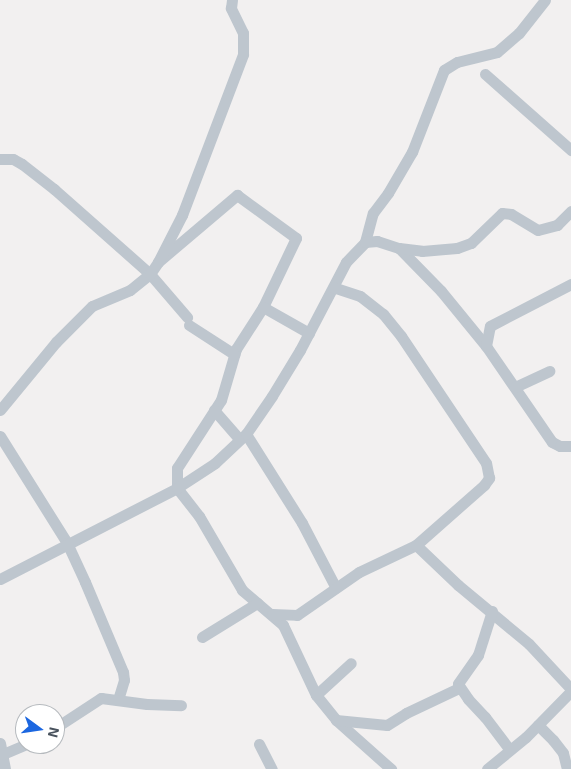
<!DOCTYPE html>
<style>
body{margin:0}
#map{position:relative;width:571px;height:769px;overflow:hidden;background:#f2f0f0;font-family:"Exo 2",sans-serif}
div>[style]{position:absolute}
[style*='--x']{left:calc(var(--x)*1px);top:calc(var(--y)*1px);width:calc(var(--w)*1px);rotate:calc(var(--a)*1deg)}
.minor>*{height:11px;margin:-5.5px;padding:0 5.5px;transform-origin:5.5px;border-radius:5.5px;background:#bec6ce}
span{translate:-50% -50%;white-space:nowrap;text-align:center;line-height:1.15;-webkit-text-stroke:4px #fff;paint-order:stroke}
.north{position:absolute;left:15px;top:704px;width:50px;height:50px;box-sizing:border-box;background:#fff;border:1px solid #b6babe;border-radius:50%;rotate:104deg;font-size:14px;font-weight:700;line-height:20px;text-align:center;color:#48525d}
.north::after{content:'';display:block;margin:auto;width:18px;height:22px;background:#1c67e0;clip-path:polygon(50% 0,100% 100%,50% 72%,0 100%)}
</style>
<div id="map">
<div class="minor">
<i style="--x:485;--y:74;--w:115;--a:41.5"></i>
<i style="--x:0;--y:159;--w:13;--a:0"></i>
<i style="--x:13;--y:159;--w:10;--a:29"></i>
<i style="--x:22;--y:164;--w:41;--a:38"></i>
<i style="--x:54;--y:189;--w:128;--a:41.5"></i>
<i style="--x:150;--y:274;--w:57;--a:49.3"></i>
<i style="--x:365;--y:242;--w:30;--a:-75"></i>
<i style="--x:373;--y:213;--w:25;--a:-53"></i>
<i style="--x:388;--y:193;--w:48;--a:-59.7"></i>
<i style="--x:412;--y:152;--w:88;--a:-68.7"></i>
<i style="--x:444;--y:70;--w:15;--a:-32"></i>
<i style="--x:457;--y:62;--w:41;--a:-14"></i>
<i style="--x:497;--y:52;--w:29;--a:-41"></i>
<i style="--x:519;--y:33;--w:42;--a:-51.8"></i>
<i style="--x:399;--y:248;--w:60;--a:45.7"></i>
<i style="--x:441;--y:291;--w:71;--a:50.7"></i>
<i style="--x:486;--y:346;--w:116;--a:55.5"></i>
<i style="--x:552;--y:442;--w:9;--a:27"></i>
<i style="--x:560;--y:446;--w:11;--a:0"></i>
<i style="--x:158;--y:262;--w:104;--a:-40.3"></i>
<i style="--x:237;--y:195;--w:73;--a:36.1"></i>
<i style="--x:296;--y:238;--w:76;--a:115.6"></i>
<i style="--x:263;--y:307;--w:50;--a:122.7"></i>
<i style="--x:236;--y:349;--w:53;--a:106.4"></i>
<i style="--x:221;--y:400;--w:81;--a:122.9"></i>
<i style="--x:177;--y:468;--w:20;--a:90"></i>
<i style="--x:177;--y:488;--w:36;--a:52"></i>
<i style="--x:199;--y:516;--w:86;--a:59.8"></i>
<i style="--x:242;--y:590;--w:54;--a:40.5"></i>
<i style="--x:283;--y:625;--w:77;--a:64.8"></i>
<i style="--x:316;--y:695;--w:32;--a:51"></i>
<i style="--x:336;--y:720;--w:74;--a:41.7"></i>
<i style="--x:263;--y:307;--w:53;--a:29.5"></i>
<i style="--x:189;--y:325;--w:54;--a:32.8"></i>
<i style="--x:486;--y:346;--w:20;--a:-79"></i>
<i style="--x:490;--y:326;--w:91;--a:-27.4"></i>
<i style="--x:515;--y:387;--w:38;--a:-25"></i>
<i style="--x:0;--y:410;--w:88;--a:-50.5"></i>
<i style="--x:56;--y:342;--w:51;--a:-45"></i>
<i style="--x:92;--y:306;--w:41;--a:-22.8"></i>
<i style="--x:130;--y:290;--w:26;--a:-39"></i>
<i style="--x:150;--y:274;--w:14;--a:-56"></i>
<i style="--x:158;--y:262;--w:53;--a:-62.9"></i>
<i style="--x:182;--y:215;--w:172;--a:-69.2"></i>
<i style="--x:243;--y:54;--w:21;--a:-90"></i>
<i style="--x:243;--y:33;--w:28;--a:-116"></i>
<i style="--x:231;--y:8;--w:8;--a:-83"></i>
<i style="--x:214;--y:410;--w:38;--a:49"></i>
<i style="--x:246;--y:434;--w:105;--a:57.8"></i>
<i style="--x:302;--y:523;--w:73;--a:62.4"></i>
<i style="--x:0;--y:436;--w:126;--a:57.9"></i>
<i style="--x:67;--y:543;--w:43;--a:65.2"></i>
<i style="--x:85;--y:582;--w:98;--a:67.1"></i>
<i style="--x:123;--y:672;--w:8;--a:83"></i>
<i style="--x:124;--y:680;--w:21;--a:107"></i>
<i style="--x:416;--y:545;--w:58;--a:43.6"></i>
<i style="--x:458;--y:585;--w:92;--a:39.7"></i>
<i style="--x:529;--y:644;--w:62;--a:47"></i>
<i style="--x:0;--y:579;--w:199;--a:-27.2"></i>
<i style="--x:177;--y:488;--w:45;--a:-33.3"></i>
<i style="--x:215;--y:463;--w:42;--a:-43.1"></i>
<i style="--x:246;--y:434;--w:46;--a:-55.6"></i>
<i style="--x:272;--y:396;--w:54;--a:-58.7"></i>
<i style="--x:300;--y:350;--w:99;--a:-62.4"></i>
<i style="--x:346;--y:262;--w:28;--a:-46"></i>
<i style="--x:365;--y:242;--w:12;--a:-5"></i>
<i style="--x:377;--y:241;--w:23;--a:18"></i>
<i style="--x:399;--y:248;--w:23;--a:7"></i>
<i style="--x:422;--y:251;--w:35;--a:-5"></i>
<i style="--x:457;--y:248;--w:15;--a:-20"></i>
<i style="--x:471;--y:243;--w:43;--a:-44.1"></i>
<i style="--x:502;--y:213;--w:9;--a:6"></i>
<i style="--x:511;--y:214;--w:31;--a:31"></i>
<i style="--x:538;--y:230;--w:20;--a:-15"></i>
<i style="--x:557;--y:225;--w:20;--a:-45"></i>
<i style="--x:492;--y:611;--w:46;--a:107.7"></i>
<i style="--x:478;--y:655;--w:35;--a:125"></i>
<i style="--x:458;--y:684;--w:18;--a:56"></i>
<i style="--x:468;--y:699;--w:25;--a:47"></i>
<i style="--x:485;--y:717;--w:41;--a:52.9"></i>
<i style="--x:272;--y:614;--w:25;--a:2"></i>
<i style="--x:297;--y:615;--w:75;--a:-34.7"></i>
<i style="--x:359;--y:572;--w:63;--a:-25.3"></i>
<i style="--x:416;--y:545;--w:91;--a:-41.4"></i>
<i style="--x:484;--y:485;--w:9;--a:-54"></i>
<i style="--x:489;--y:478;--w:15;--a:-101"></i>
<i style="--x:486;--y:463;--w:153;--a:-123.8"></i>
<i style="--x:401;--y:336;--w:28;--a:-129"></i>
<i style="--x:383;--y:314;--w:29;--a:-142"></i>
<i style="--x:360;--y:296;--w:28;--a:-162"></i>
<i style="--x:202;--y:637;--w:65;--a:-31.7"></i>
<i style="--x:316;--y:695;--w:47;--a:-42.4"></i>
<i style="--x:336;--y:720;--w:51;--a:5.6"></i>
<i style="--x:387;--y:725;--w:22;--a:-32"></i>
<i style="--x:406;--y:713;--w:59;--a:-25.3"></i>
<i style="--x:538;--y:725;--w:21;--a:45"></i>
<i style="--x:553;--y:740;--w:16;--a:52"></i>
<i style="--x:563;--y:753;--w:16;--a:76"></i>
<i style="--x:55;--y:728;--w:55;--a:-33.1"></i>
<i style="--x:101;--y:698;--w:46;--a:7.4"></i>
<i style="--x:147;--y:704;--w:34;--a:2"></i>
<i style="--x:0;--y:743;--w:26;--a:79"></i>
<i style="--x:259;--y:744;--w:28;--a:63"></i>
<i style="--x:3;--y:754;--w:25;--a:-23"></i>
<i style="--x:487;--y:769;--w:50;--a:-39.4"></i>
<i style="--x:526;--y:737;--w:64;--a:-45.6"></i>
</div>
<div class="north">N</div>
</div>
